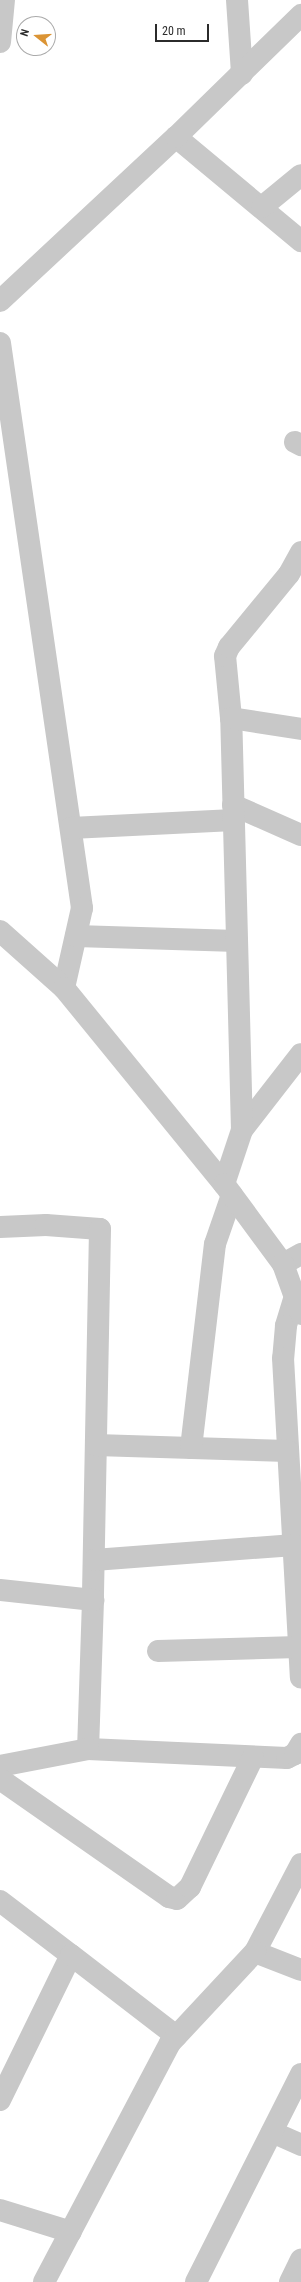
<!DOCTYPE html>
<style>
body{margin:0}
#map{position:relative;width:301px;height:2282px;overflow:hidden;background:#fff;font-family:"Roboto Condensed",sans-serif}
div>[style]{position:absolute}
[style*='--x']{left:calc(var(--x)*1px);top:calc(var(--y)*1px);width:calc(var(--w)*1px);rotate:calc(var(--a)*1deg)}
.minor>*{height:22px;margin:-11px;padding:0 11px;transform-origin:11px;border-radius:11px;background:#c8c8c8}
.tertiary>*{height:22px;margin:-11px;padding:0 11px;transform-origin:11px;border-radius:11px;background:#c8c8c8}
span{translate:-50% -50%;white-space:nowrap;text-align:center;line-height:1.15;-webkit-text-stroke:4px #fff;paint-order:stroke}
.north{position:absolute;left:16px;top:16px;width:40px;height:40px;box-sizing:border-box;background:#fff;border:1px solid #aaa;border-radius:50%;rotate:287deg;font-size:11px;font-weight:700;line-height:16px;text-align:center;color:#2b2b2b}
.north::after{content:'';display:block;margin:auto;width:14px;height:18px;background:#db9435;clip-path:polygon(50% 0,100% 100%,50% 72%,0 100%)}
.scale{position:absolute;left:155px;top:24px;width:54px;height:18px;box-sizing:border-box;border:2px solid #2b2b2b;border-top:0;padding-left:5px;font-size:12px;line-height:14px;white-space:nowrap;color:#2b2b2b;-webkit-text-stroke:3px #fff;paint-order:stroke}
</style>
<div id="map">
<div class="minor">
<i style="--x:237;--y:0;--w:74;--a:86.1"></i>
<i style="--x:0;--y:42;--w:42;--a:-84.6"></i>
<i style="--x:176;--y:137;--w:163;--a:39.8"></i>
<i style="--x:262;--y:207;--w:50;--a:-39.4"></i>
<i style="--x:0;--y:301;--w:241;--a:-43"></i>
<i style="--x:176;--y:137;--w:175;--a:-44.3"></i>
<i style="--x:0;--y:343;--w:571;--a:81.74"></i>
<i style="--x:82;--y:908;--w:82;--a:102.7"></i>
<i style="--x:295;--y:442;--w:7;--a:27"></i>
<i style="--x:231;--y:718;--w:62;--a:-95.5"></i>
<i style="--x:225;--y:656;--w:10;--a:-66"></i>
<i style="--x:229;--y:647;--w:94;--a:-50.6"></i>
<i style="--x:289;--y:574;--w:25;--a:-61"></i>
<i style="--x:233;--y:805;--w:74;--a:23.8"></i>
<i style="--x:71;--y:828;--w:163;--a:-2.8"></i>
<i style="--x:76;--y:936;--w:161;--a:1.8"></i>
<i style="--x:242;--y:1130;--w:96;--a:-52.2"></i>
<i style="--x:224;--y:1184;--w:57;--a:-71.6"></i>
<i style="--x:242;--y:1130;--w:412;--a:-91.5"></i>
<i style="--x:231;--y:718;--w:71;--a:8.9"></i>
<i style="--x:0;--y:1227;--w:46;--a:-2.5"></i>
<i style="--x:46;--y:1225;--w:54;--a:4.2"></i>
<i style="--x:100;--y:1229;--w:371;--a:91.1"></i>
<i style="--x:93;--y:1600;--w:149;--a:91.9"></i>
<i style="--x:88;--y:1749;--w:199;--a:2.6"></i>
<i style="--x:287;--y:1758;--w:9;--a:-27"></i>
<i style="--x:295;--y:1754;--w:12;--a:-59"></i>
<i style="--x:283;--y:1264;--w:21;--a:-29"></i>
<i style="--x:295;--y:1296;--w:31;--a:107"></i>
<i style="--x:286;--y:1326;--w:32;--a:95"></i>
<i style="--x:283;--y:1358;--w:320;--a:86.8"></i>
<i style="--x:96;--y:1445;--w:192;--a:1.8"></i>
<i style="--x:191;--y:1448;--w:205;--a:-83.3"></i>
<i style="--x:215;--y:1244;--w:52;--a:-70.9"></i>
<i style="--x:94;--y:1560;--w:201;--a:-4.3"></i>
<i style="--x:0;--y:1590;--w:94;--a:6.1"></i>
<i style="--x:158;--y:1651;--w:141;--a:-1.6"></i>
<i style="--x:0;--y:1766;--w:90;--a:-10.9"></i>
<i style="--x:0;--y:1779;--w:206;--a:34.9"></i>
<i style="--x:169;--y:1897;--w:8;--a:14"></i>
<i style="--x:177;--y:1899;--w:18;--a:-43"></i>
<i style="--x:190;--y:1887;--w:144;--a:-64.1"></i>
<i style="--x:301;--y:1864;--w:99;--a:117.6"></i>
<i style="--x:255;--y:1952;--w:49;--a:21.4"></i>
<i style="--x:0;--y:1901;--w:89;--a:37.3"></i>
<i style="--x:0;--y:2100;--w:161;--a:-63.9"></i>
<i style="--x:71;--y:1955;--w:133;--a:37.6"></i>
<i style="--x:272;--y:2132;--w:32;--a:24"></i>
<i style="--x:0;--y:2210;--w:74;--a:17.2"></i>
<i style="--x:44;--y:2282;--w:270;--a:-62.2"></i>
<i style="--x:170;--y:2043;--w:125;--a:-47"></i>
<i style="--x:196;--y:2282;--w:233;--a:-63.2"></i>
<i style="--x:290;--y:2282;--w:25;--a:-64"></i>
</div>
<div class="tertiary">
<i style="--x:0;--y:931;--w:86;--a:41.7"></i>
<i style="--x:64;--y:988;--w:253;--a:50.8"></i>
<i style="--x:224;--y:1184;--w:99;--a:53.6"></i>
<i style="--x:283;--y:1264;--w:53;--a:70.2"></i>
</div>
<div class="north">N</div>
<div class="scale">20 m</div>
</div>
